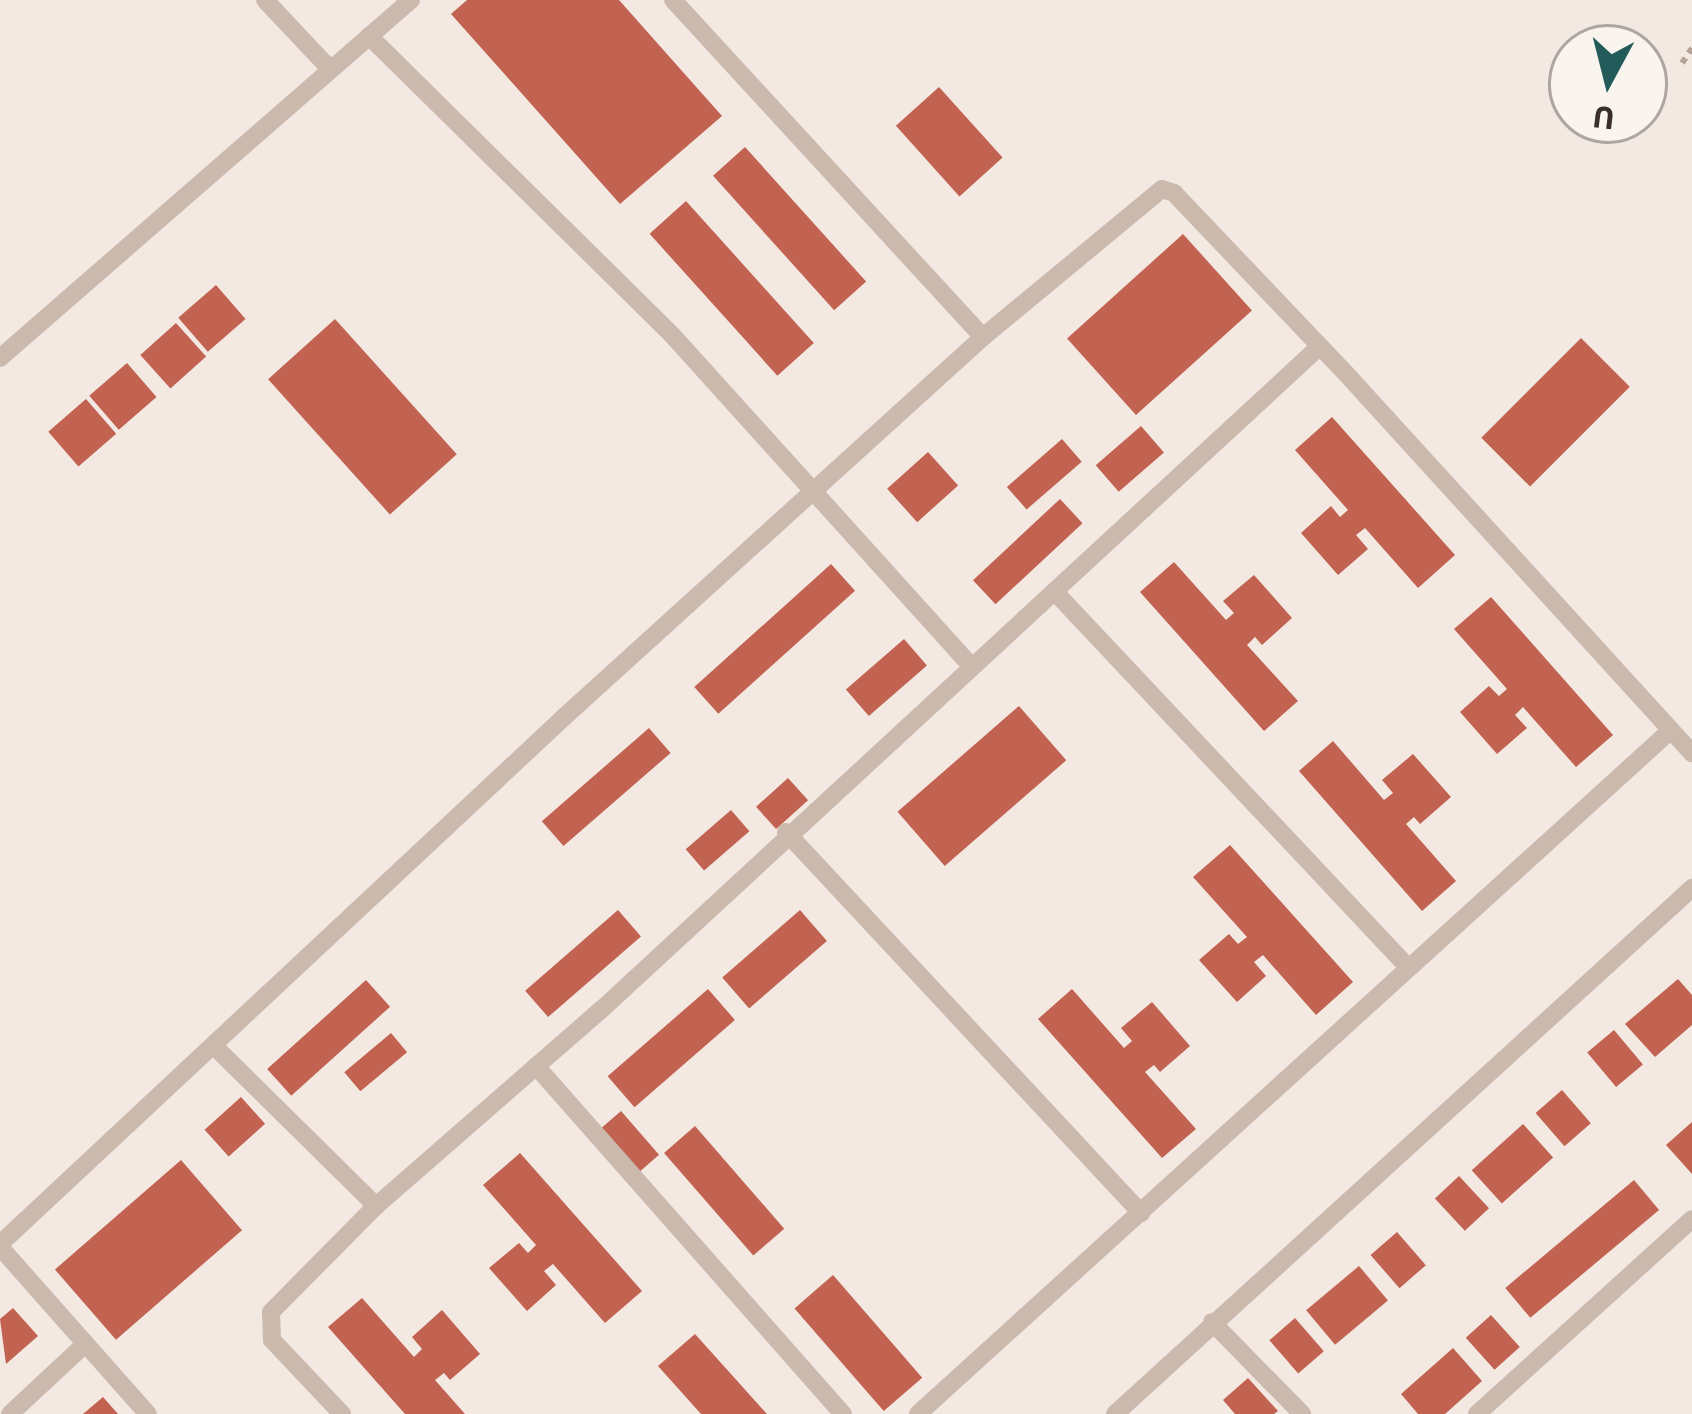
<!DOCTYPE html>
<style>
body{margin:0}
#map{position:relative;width:1692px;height:1414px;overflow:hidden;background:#f3e9e2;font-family:"Source Sans 3",sans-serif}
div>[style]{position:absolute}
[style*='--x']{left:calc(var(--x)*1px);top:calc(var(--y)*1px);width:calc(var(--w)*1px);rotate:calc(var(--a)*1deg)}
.building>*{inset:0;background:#c26250;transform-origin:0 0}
.path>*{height:6px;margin-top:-3px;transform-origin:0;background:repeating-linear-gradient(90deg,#b7a297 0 6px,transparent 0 12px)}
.service>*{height:18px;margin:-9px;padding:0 9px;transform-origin:9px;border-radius:9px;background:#cbb9ad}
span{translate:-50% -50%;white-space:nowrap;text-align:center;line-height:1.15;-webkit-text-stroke:12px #faf4ee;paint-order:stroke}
.north{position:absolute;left:1548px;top:24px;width:120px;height:120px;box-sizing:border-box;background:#faf4ee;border:3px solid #ada5a0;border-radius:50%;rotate:187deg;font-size:33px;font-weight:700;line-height:48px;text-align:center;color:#3a2f2c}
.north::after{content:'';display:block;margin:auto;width:42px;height:54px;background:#225b5a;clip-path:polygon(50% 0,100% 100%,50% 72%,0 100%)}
</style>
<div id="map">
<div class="building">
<i style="clip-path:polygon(467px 0,619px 0,722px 116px,620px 204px,451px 14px)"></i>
<i style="left:939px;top:87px;width:95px;height:58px;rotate:48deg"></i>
<i style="left:745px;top:147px;width:181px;height:43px;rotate:48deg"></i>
<i style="left:686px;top:201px;width:191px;height:49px;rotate:48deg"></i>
<i style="left:1183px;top:234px;width:103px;height:156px;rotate:48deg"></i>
<i style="left:216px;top:285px;width:45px;height:50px;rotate:49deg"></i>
<i style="left:335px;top:319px;width:182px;height:90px;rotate:48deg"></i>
<i style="left:176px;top:323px;width:45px;height:48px;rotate:48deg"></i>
<i style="left:1581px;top:338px;width:69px;height:141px;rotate:45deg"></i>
<i style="left:127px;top:363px;width:45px;height:50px;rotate:49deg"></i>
<i style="left:86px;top:399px;width:46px;height:50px;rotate:49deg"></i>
<i style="clip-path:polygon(1332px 417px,1455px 555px,1418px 588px,1365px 528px,1356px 535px,1368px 549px,1338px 575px,1301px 533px,1331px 506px,1340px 517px,1348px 510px,1295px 450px)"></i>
<i style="left:1141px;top:426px;width:35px;height:60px;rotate:49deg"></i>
<i style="left:1062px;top:439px;width:30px;height:73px;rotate:49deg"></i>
<i style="left:928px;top:452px;width:45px;height:55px;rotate:48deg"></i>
<i style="left:1060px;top:499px;width:33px;height:119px;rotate:47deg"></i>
<i style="clip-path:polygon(1174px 562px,1226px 620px,1234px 613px,1223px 601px,1254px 575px,1292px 618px,1262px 645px,1255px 637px,1247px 645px,1298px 701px,1264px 731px,1140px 592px)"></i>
<i style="left:831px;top:564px;width:36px;height:184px;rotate:48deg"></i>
<i style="clip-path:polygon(1491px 597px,1613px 735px,1576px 767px,1523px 707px,1515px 715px,1527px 728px,1497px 754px,1460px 712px,1489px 686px,1499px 696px,1507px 689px,1454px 629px)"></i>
<i style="left:904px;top:639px;width:35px;height:77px;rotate:49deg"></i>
<i style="left:1019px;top:706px;width:72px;height:161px;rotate:49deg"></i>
<i style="left:649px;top:728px;width:33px;height:142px;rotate:49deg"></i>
<i style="clip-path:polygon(1333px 741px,1384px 800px,1393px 793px,1382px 780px,1413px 754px,1451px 797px,1420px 824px,1414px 817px,1406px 824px,1456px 881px,1422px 911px,1299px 771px)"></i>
<i style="left:788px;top:778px;width:30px;height:43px;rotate:48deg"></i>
<i style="left:731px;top:810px;width:28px;height:60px;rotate:49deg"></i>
<i style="clip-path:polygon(1230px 845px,1353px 982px,1316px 1015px,1263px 955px,1254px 962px,1266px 976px,1237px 1002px,1199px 960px,1229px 934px,1238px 944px,1247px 937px,1193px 877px)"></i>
<i style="left:618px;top:910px;width:35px;height:123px;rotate:49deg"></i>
<i style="left:800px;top:910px;width:41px;height:103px;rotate:49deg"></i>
<i style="clip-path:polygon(1678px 979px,1692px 995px,1692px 1025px,1655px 1057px,1625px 1024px)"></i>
<i style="left:366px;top:980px;width:36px;height:133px;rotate:48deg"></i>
<i style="left:708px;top:989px;width:41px;height:133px;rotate:49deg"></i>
<i style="clip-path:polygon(1072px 989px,1124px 1048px,1132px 1041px,1121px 1028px,1152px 1002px,1190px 1046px,1160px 1072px,1154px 1065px,1145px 1072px,1196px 1129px,1162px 1158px,1038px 1019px)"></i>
<i style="left:1614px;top:1030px;width:45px;height:35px;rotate:50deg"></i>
<i style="left:391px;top:1033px;width:25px;height:61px;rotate:50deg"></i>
<i style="left:1562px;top:1090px;width:44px;height:35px;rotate:49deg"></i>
<i style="left:241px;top:1097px;width:36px;height:49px;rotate:48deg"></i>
<i style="left:621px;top:1111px;width:58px;height:29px;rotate:49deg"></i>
<i style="clip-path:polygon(1692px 1122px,1692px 1174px,1666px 1145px)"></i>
<i style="left:1523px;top:1124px;width:45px;height:69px;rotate:48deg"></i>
<i style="left:695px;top:1126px;width:136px;height:41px;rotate:49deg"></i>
<i style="clip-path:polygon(520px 1153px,642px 1291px,605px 1323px,553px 1264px,544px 1271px,556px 1285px,527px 1311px,489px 1268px,519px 1243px,528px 1253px,536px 1245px,483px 1185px)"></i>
<i style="left:181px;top:1160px;width:93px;height:167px;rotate:49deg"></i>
<i style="left:1459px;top:1176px;width:44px;height:33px;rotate:47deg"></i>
<i style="left:1634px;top:1180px;width:39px;height:168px;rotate:50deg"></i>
<i style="left:1397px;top:1232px;width:44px;height:35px;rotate:49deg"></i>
<i style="left:1359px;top:1266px;width:45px;height:69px;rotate:50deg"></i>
<i style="left:833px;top:1275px;width:136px;height:51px;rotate:49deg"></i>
<i style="clip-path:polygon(362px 1298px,414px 1357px,422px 1349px,412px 1337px,442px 1310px,480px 1354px,450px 1380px,444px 1373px,435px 1380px,465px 1414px,405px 1414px,328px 1327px)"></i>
<i style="clip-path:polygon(13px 1308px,38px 1336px,6px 1364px,0 1319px)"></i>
<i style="left:1491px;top:1315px;width:43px;height:34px;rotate:48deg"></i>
<i style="left:1295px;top:1318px;width:44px;height:34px;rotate:49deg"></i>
<i style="clip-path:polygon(695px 1334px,767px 1414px,701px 1414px,658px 1366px)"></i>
<i style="clip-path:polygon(1453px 1348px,1482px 1381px,1445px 1414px,1418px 1414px,1401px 1394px)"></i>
<i style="clip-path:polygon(1248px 1378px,1278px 1411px,1274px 1414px,1235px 1414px,1223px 1400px)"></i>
<i style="clip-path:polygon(103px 1397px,118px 1414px,83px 1414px)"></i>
</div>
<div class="path">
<i style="--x:1682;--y:63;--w:18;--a:-56"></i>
</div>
<div class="service">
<i style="--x:265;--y:0;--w:95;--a:46.7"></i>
<i style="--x:673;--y:0;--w:458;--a:47.4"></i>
<i style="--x:369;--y:36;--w:427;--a:44.6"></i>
<i style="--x:673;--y:336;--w:443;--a:47.9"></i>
<i style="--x:0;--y:358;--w:545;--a:-41.06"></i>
<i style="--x:1055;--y:592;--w:514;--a:46.74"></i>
<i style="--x:786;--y:832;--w:521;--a:47.02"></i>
<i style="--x:214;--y:1046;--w:228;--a:44.6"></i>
<i style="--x:536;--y:1066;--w:464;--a:48.6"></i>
<i style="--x:0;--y:1244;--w:770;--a:-43.05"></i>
<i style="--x:563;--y:718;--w:567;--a:-42.21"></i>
<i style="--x:983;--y:337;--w:232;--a:-39.6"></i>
<i style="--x:1162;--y:189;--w:13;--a:18"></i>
<i style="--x:1174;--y:193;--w:255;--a:46.4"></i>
<i style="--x:1350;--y:378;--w:508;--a:47.64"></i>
<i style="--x:0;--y:1247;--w:223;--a:48.5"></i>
<i style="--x:1212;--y:1322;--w:129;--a:45.6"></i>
<i style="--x:10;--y:1414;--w:100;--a:-43"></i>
<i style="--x:342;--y:1414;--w:102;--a:-133.4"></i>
<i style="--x:272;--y:1340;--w:28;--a:-92"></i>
<i style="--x:271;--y:1312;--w:149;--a:-45.3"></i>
<i style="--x:376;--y:1206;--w:298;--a:-41.1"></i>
<i style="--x:601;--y:1010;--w:977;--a:-42.72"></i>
<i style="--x:918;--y:1414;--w:1017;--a:-42.25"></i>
<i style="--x:1115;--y:1414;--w:781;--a:-42.35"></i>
<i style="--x:1477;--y:1414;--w:290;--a:-42.2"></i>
</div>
<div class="north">U</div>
</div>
